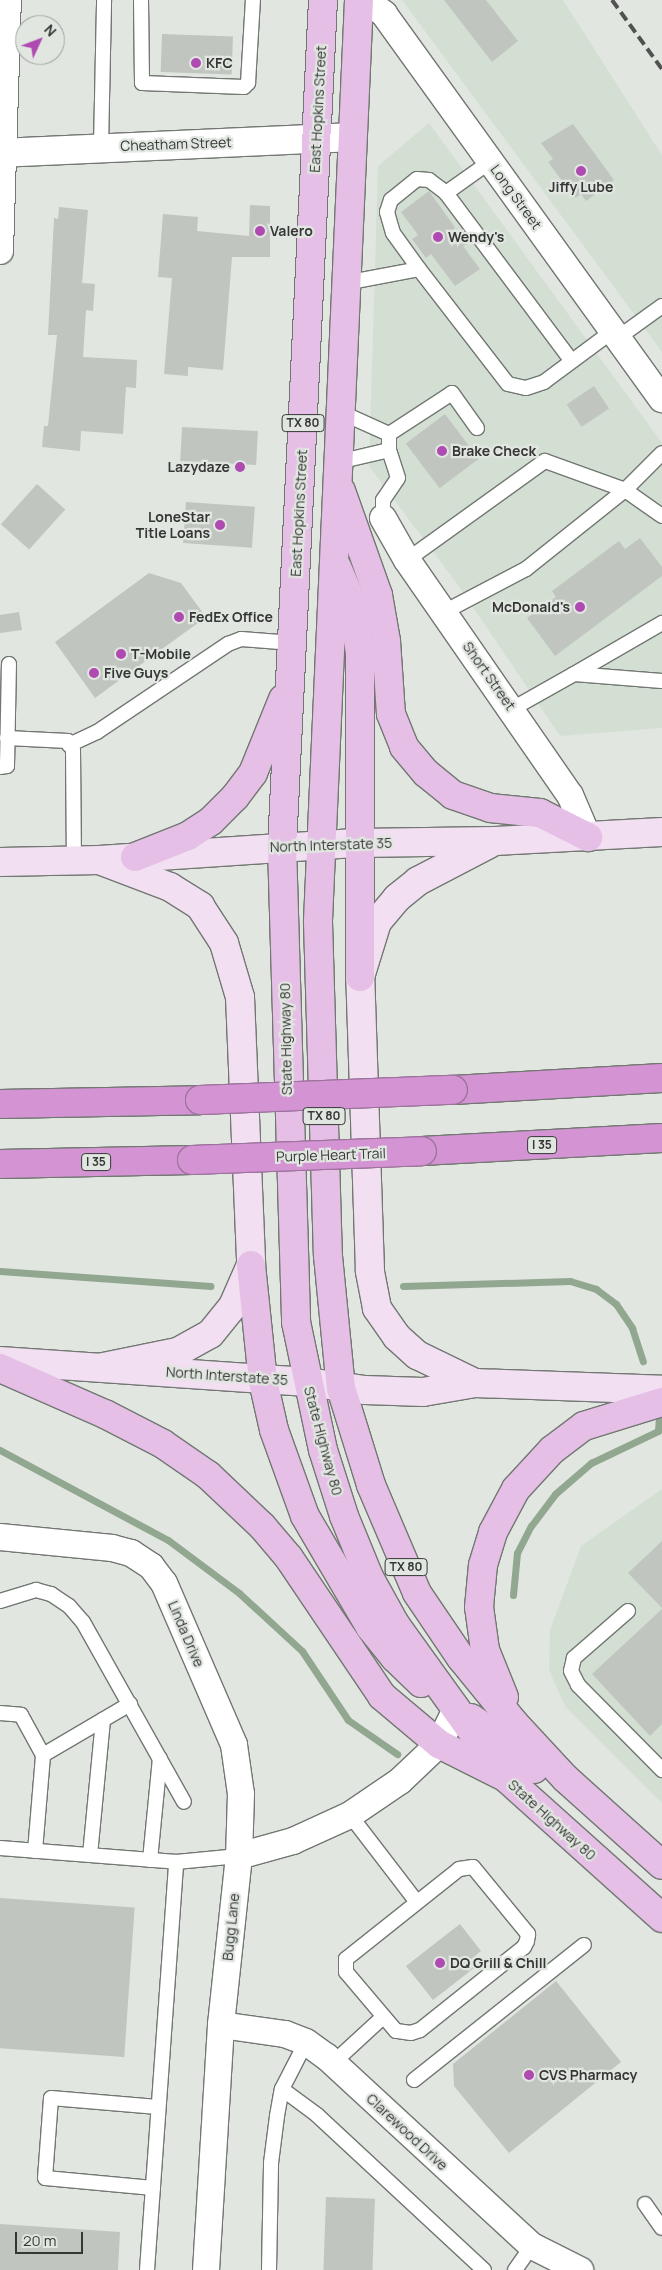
<!DOCTYPE html>
<style>
body{margin:0}
#map{position:relative;width:662px;height:2270px;overflow:hidden;background:#e1e6e1;font-family:Manrope,sans-serif}
div>[style]{position:absolute}
[style*='--x']{left:calc(var(--x)*1px);top:calc(var(--y)*1px);width:calc(var(--w)*1px);rotate:calc(var(--a)*1deg)}
.built>*{inset:0;background:#d4dfd3}
.stream>*{height:7px;margin:-3.5px;padding:0 3.5px;transform-origin:3.5px;border-radius:3.5px;background:#91a78f}
.building>*{inset:0;background:#c0c5bf;transform-origin:0 0}
.roads{filter:drop-shadow(1px 0 #727772) drop-shadow(-1px 0 #727772) drop-shadow(0 1px #727772) drop-shadow(0 -1px #727772)}
.service>*{height:14px;margin:-7px;padding:0 7px;transform-origin:7px;border-radius:7px;background:#fff}
.minor>*{height:26px;margin:-13px;padding:0 13px;transform-origin:13px;border-radius:13px;background:#fff}
.tertiary>*{height:28px;margin:-14px;padding:0 14px;transform-origin:14px;border-radius:14px;background:#fff}
.secondary>*{height:28px;margin:-14px;padding:0 14px;transform-origin:14px;border-radius:14px;background:#f2dff2}
.primary>*{height:28px;margin:-14px;padding:0 14px;transform-origin:14px;border-radius:14px;background:#e5bfe5}
.motorway>*{height:28px;margin:-14px;padding:0 14px;transform-origin:14px;border-radius:14px;background:#d494d3}
.rail>*{height:4px;margin-top:-2px;transform-origin:0;background:repeating-linear-gradient(90deg,#4f524f 0 10px,transparent 0 15px)}
.bridges{filter:drop-shadow(1px 0 #9c739c) drop-shadow(-1px 0 #9c739c) drop-shadow(0 1px #9c739c) drop-shadow(0 -1px #9c739c)}
.motorway-bridge>*{height:28px;margin:-14px;padding:0 14px;transform-origin:14px;border-radius:14px;background:#d494d3}
.dots>*{width:14px;height:14px;translate:-50% -50%;box-sizing:border-box;border:2px solid #e1e6e1;border-radius:50%}
span{translate:-50% -50%;white-space:nowrap;text-align:center;line-height:1.15;-webkit-text-stroke:4.5px #e1e6e1;paint-order:stroke}
.shield-label span{padding:1px 4px;background:#e1e6e1;border:1px solid;border-radius:4px;-webkit-text-stroke-width:0}
.shield-label{font-size:12px;color:#353735;font-weight:700}
.poi-label{font-size:14px;color:#353735;font-weight:700}
.left{translate:0 -50%;text-align:left}
.right{translate:-100% -50%;text-align:right}
.street-label{font-size:14px;color:#353735}
.north{position:absolute;left:15px;top:15px;width:50px;height:50px;box-sizing:border-box;background:#e1e6e1;border:1px solid #9ca09c;border-radius:50%;rotate:47deg;font-size:14px;font-weight:700;line-height:20px;text-align:center;color:#353735}
.north::after{content:'';display:block;margin:auto;width:18px;height:22px;background:#ae4ab0;clip-path:polygon(50% 0,100% 100%,50% 72%,0 100%)}
.scale{position:absolute;left:15px;top:2232px;width:68px;height:22px;box-sizing:border-box;border:2px solid #353735;border-top:0;padding-left:6px;font-size:15px;line-height:18px;white-space:nowrap;color:#353735;-webkit-text-stroke:4px #e1e6e1;paint-order:stroke}
</style>
<div id="map">
<div class="built">
<i style="clip-path:polygon(402px 0,563px 0,662px 155px,662px 352px)"></i>
<i style="clip-path:polygon(429px 123px,662px 443px,662px 728px,560px 736px,460px 588px,369px 466px,378px 166px)"></i>
<i style="clip-path:polygon(662px 1489px,662px 1803px,565px 1706px,549px 1670px,550px 1630px,581px 1546px)"></i>
</div>
<div class="stream">
<i style="--x:0;--y:1271;--w:211;--a:4.1"></i>
<i style="--x:403;--y:1286;--w:167;--a:-1.7"></i>
<i style="--x:570;--y:1281;--w:27;--a:17"></i>
<i style="--x:596;--y:1289;--w:25;--a:37"></i>
<i style="--x:616;--y:1304;--w:29;--a:56"></i>
<i style="--x:632;--y:1328;--w:35;--a:72"></i>
<i style="--x:0;--y:1450;--w:191;--a:28.2"></i>
<i style="--x:168;--y:1540;--w:89;--a:36.7"></i>
<i style="--x:239;--y:1593;--w:86;--a:42.6"></i>
<i style="--x:302;--y:1651;--w:83;--a:56.3"></i>
<i style="--x:348;--y:1720;--w:60;--a:34.8"></i>
<i style="--x:513;--y:1595;--w:42;--a:-84.6"></i>
<i style="--x:517;--y:1553;--w:30;--a:-63"></i>
<i style="--x:531;--y:1526;--w:40;--a:-53"></i>
<i style="--x:555;--y:1494;--w:48;--a:-40.7"></i>
<i style="--x:591;--y:1463;--w:74;--a:-25.5"></i>
<i style="--x:658;--y:1431;--w:13;--a:-86"></i>
</div>
<div class="building">
<i style="clip-path:polygon(444px 0,486px 0,518px 41px,492px 62px)"></i>
<i style="left:162px;top:34px;width:71px;height:38px;rotate:2deg"></i>
<i style="clip-path:polygon(573px 124px,614px 180px,586px 201px,581px 194px,575px 198px,548px 162px,553px 159px,541px 143px)"></i>
<i style="clip-path:polygon(429px 191px,467px 244px,463px 246px,480px 269px,455px 286px,431px 254px,426px 258px,412px 239px,418px 235px,401px 212px)"></i>
<i style="clip-path:polygon(250px 205px,270px 206px,270px 257px,232px 257px,223px 370px,188px 367px,188px 376px,164px 374px,172px 278px,158px 277px,163px 214px,198px 217px,197px 231px,249px 236px)"></i>
<i style="clip-path:polygon(59px 207px,88px 210px,82px 283px,95px 284px,93px 311px,86px 310px,83px 357px,137px 360px,136px 388px,126px 387px,123px 434px,81px 431px,80px 451px,42px 447px,44px 426px,48px 426px,57px 335px,48px 335px,54px 218px,58px 219px)"></i>
<i style="left:594px;top:386px;width:27px;height:33px;rotate:56deg"></i>
<i style="left:445px;top:414px;width:56px;height:49px;rotate:53deg"></i>
<i style="left:182px;top:427px;width:76px;height:34px;rotate:3deg"></i>
<i style="left:37px;top:484px;width:38px;height:54px;rotate:42deg"></i>
<i style="left:186px;top:502px;width:69px;height:41px;rotate:4deg"></i>
<i style="clip-path:polygon(640px 538px,662px 567px,662px 576px,555px 656px,527px 618px,556px 597px,552px 591px,619px 541px,625px 549px)"></i>
<i style="clip-path:polygon(149px 573px,181px 583px,206px 617px,95px 698px,55px 642px)"></i>
<i style="clip-path:polygon(19px 612px,22px 630px,0 633px,0 615px)"></i>
<i style="clip-path:polygon(662px 1541px,662px 1608px,628px 1573px)"></i>
<i style="clip-path:polygon(662px 1609px,662px 1724px,650px 1736px,592px 1674px)"></i>
<i style="left:0;top:1898px;width:135px;height:150px;rotate:4deg"></i>
<i style="clip-path:polygon(460px 1924px,481px 1951px,469px 1961px,474px 1968px,433px 2000px,406px 1966px)"></i>
<i style="clip-path:polygon(556px 1981px,621px 2062px,509px 2153px,454px 2086px,453px 2064px)"></i>
<i style="left:326px;top:2197px;width:49px;height:73px;rotate:2deg"></i>
<i style="clip-path:polygon(0 2224px,120px 2232px,118px 2270px,0 2270px)"></i>
</div>
<div class="roads">
<div class="service">
<i style="--x:141;--y:0;--w:83;--a:89.3"></i>
<i style="--x:142;--y:83;--w:102;--a:2.2"></i>
<i style="--x:244;--y:87;--w:6;--a:-45"></i>
<i style="--x:248;--y:83;--w:83;--a:-86.6"></i>
<i style="--x:101;--y:147;--w:147;--a:-88.8"></i>
<i style="--x:446;--y:193;--w:209;--a:53.2"></i>
<i style="--x:419;--y:269;--w:145;--a:52.3"></i>
<i style="--x:508;--y:384;--w:18;--a:13"></i>
<i style="--x:526;--y:388;--w:19;--a:-18"></i>
<i style="--x:544;--y:382;--w:87;--a:-36.6"></i>
<i style="--x:345;--y:283;--w:75;--a:-10.7"></i>
<i style="--x:419;--y:269;--w:44;--a:-125.8"></i>
<i style="--x:393;--y:233;--w:22;--a:-106"></i>
<i style="--x:387;--y:212;--w:13;--a:-72"></i>
<i style="--x:391;--y:200;--w:33;--a:-39"></i>
<i style="--x:417;--y:179;--w:12;--a:5"></i>
<i style="--x:429;--y:180;--w:21;--a:37"></i>
<i style="--x:446;--y:193;--w:55;--a:-35.4"></i>
<i style="--x:619;--y:337;--w:53;--a:-35.8"></i>
<i style="--x:340;--y:412;--w:54;--a:24.2"></i>
<i style="--x:389;--y:434;--w:16;--a:90"></i>
<i style="--x:389;--y:450;--w:29;--a:72"></i>
<i style="--x:398;--y:478;--w:27;--a:124"></i>
<i style="--x:383;--y:500;--w:18;--a:90"></i>
<i style="--x:389;--y:434;--w:75;--a:-33.1"></i>
<i style="--x:452;--y:393;--w:43;--a:54.5"></i>
<i style="--x:338;--y:462;--w:52;--a:-13.2"></i>
<i style="--x:407;--y:560;--w:170;--a:-35.7"></i>
<i style="--x:545;--y:461;--w:85;--a:19.9"></i>
<i style="--x:625;--y:490;--w:52;--a:-45"></i>
<i style="--x:444;--y:612;--w:93;--a:-27.7"></i>
<i style="--x:526;--y:569;--w:127;--a:-38.6"></i>
<i style="--x:625;--y:490;--w:45;--a:35.1"></i>
<i style="--x:574;--y:674;--w:102;--a:-30.1"></i>
<i style="--x:512;--y:709;--w:71;--a:-29.4"></i>
<i style="--x:574;--y:674;--w:88;--a:4.5"></i>
<i style="--x:7;--y:738;--w:61;--a:2.8"></i>
<i style="--x:68;--y:741;--w:10;--a:61"></i>
<i style="--x:73;--y:750;--w:110;--a:89.5"></i>
<i style="--x:69;--y:745;--w:31;--a:-25"></i>
<i style="--x:97;--y:732;--w:158;--a:-33.9"></i>
<i style="--x:228;--y:644;--w:14;--a:-21"></i>
<i style="--x:241;--y:639;--w:52;--a:4.4"></i>
<i style="--x:0;--y:767;--w:7;--a:-8"></i>
<i style="--x:7;--y:766;--w:102;--a:-88.9"></i>
<i style="--x:0;--y:1601;--w:38;--a:-17"></i>
<i style="--x:36;--y:1590;--w:16;--a:15"></i>
<i style="--x:51;--y:1594;--w:22;--a:34"></i>
<i style="--x:69;--y:1606;--w:21;--a:49"></i>
<i style="--x:83;--y:1622;--w:206;--a:60.7"></i>
<i style="--x:628;--y:1611;--w:72;--a:139"></i>
<i style="--x:574;--y:1658;--w:13;--a:103"></i>
<i style="--x:571;--y:1671;--w:16;--a:63"></i>
<i style="--x:578;--y:1685;--w:120;--a:45.3"></i>
<i style="--x:0;--y:1713;--w:21;--a:5"></i>
<i style="--x:21;--y:1715;--w:46;--a:61.2"></i>
<i style="--x:43;--y:1755;--w:101;--a:-30.4"></i>
<i style="--x:350;--y:1815;--w:108;--a:52.5"></i>
<i style="--x:0;--y:1848;--w:177;--a:4.5"></i>
<i style="--x:176;--y:1862;--w:63;--a:-5.4"></i>
<i style="--x:35;--y:1851;--w:96;--a:-85.2"></i>
<i style="--x:90;--y:1855;--w:136;--a:-84.5"></i>
<i style="--x:150;--y:1860;--w:102;--a:-84.4"></i>
<i style="--x:473;--y:1867;--w:87;--a:50.6"></i>
<i style="--x:528;--y:1934;--w:7;--a:98"></i>
<i style="--x:527;--y:1941;--w:7;--a:117"></i>
<i style="--x:524;--y:1947;--w:133;--a:141.4"></i>
<i style="--x:420;--y:2030;--w:9;--a:162"></i>
<i style="--x:411;--y:2033;--w:15;--a:-172"></i>
<i style="--x:396;--y:2031;--w:77;--a:-130.3"></i>
<i style="--x:346;--y:1972;--w:13;--a:-90"></i>
<i style="--x:346;--y:1959;--w:144;--a:-38.5"></i>
<i style="--x:459;--y:1869;--w:14;--a:-8"></i>
<i style="--x:333;--y:2063;--w:67;--a:-42.6"></i>
<i style="--x:414;--y:2080;--w:217;--a:-38.5"></i>
<i style="--x:282;--y:2089;--w:44;--a:36.6"></i>
<i style="--x:317;--y:2115;--w:228;--a:42.9"></i>
<i style="--x:153;--y:2188;--w:108;--a:-174.7"></i>
<i style="--x:45;--y:2178;--w:80;--a:-85.7"></i>
<i style="--x:51;--y:2098;--w:107;--a:4.8"></i>
<i style="--x:645;--y:2204;--w:29;--a:55"></i>
<i style="--x:147;--y:2270;--w:409;--a:-85.9"></i>
<i style="--x:269;--y:2270;--w:107;--a:-88.9"></i>
<i style="--x:271;--y:2163;--w:47;--a:-82.7"></i>
<i style="--x:277;--y:2116;--w:27;--a:-80"></i>
<i style="--x:282;--y:2089;--w:53;--a:-62.9"></i>
<i style="--x:515;--y:2270;--w:29;--a:-55"></i>
</div>
<div class="minor">
<i style="--x:365;--y:0;--w:24;--a:36"></i>
<i style="--x:384;--y:14;--w:475;--a:54.2"></i>
<i style="--x:0;--y:251;--w:251;--a:-88.2"></i>
<i style="--x:383;--y:518;--w:48;--a:60.3"></i>
<i style="--x:407;--y:560;--w:286;--a:55.3"></i>
<i style="--x:570;--y:795;--w:46;--a:66.8"></i>
<i style="--x:0;--y:1537;--w:113;--a:5.6"></i>
<i style="--x:112;--y:1548;--w:20;--a:15"></i>
<i style="--x:131;--y:1553;--w:24;--a:33"></i>
<i style="--x:151;--y:1566;--w:21;--a:53"></i>
<i style="--x:164;--y:1583;--w:176;--a:66.6"></i>
<i style="--x:234;--y:1745;--w:49;--a:81.9"></i>
<i style="--x:241;--y:1794;--w:62;--a:91.8"></i>
<i style="--x:239;--y:1856;--w:170;--a:96.1"></i>
<i style="--x:221;--y:2025;--w:245;--a:93.5"></i>
<i style="--x:239;--y:1856;--w:56;--a:-15.5"></i>
<i style="--x:293;--y:1841;--w:63;--a:-24.5"></i>
<i style="--x:350;--y:1815;--w:60;--a:-34.2"></i>
<i style="--x:400;--y:1781;--w:54;--a:-43.5"></i>
<i style="--x:439;--y:1744;--w:39;--a:-64"></i>
<i style="--x:221;--y:2025;--w:65;--a:8"></i>
<i style="--x:285;--y:2034;--w:22;--a:21"></i>
<i style="--x:306;--y:2042;--w:26;--a:36"></i>
<i style="--x:327;--y:2057;--w:279;--a:42.7"></i>
<i style="--x:532;--y:2246;--w:54;--a:26.6"></i>
</div>
<div class="tertiary">
<i style="--x:0;--y:153;--w:352;--a:-2.6"></i>
</div>
<div class="secondary">
<i style="--x:99;--y:860;--w:76;--a:20.8"></i>
<i style="--x:170;--y:887;--w:36;--a:32"></i>
<i style="--x:200;--y:906;--w:44;--a:57"></i>
<i style="--x:224;--y:943;--w:56;--a:73.5"></i>
<i style="--x:240;--y:997;--w:268;--a:87.6"></i>
<i style="--x:251;--y:1265;--w:45;--a:113.7"></i>
<i style="--x:233;--y:1306;--w:36;--a:129"></i>
<i style="--x:210;--y:1334;--w:38;--a:151"></i>
<i style="--x:177;--y:1352;--w:75;--a:168.4"></i>
<i style="--x:0;--y:862;--w:99;--a:-1.2"></i>
<i style="--x:99;--y:860;--w:260;--a:-3.8"></i>
<i style="--x:358;--y:843;--w:137;--a:-0.8"></i>
<i style="--x:495;--y:841;--w:167;--a:-3.1"></i>
<i style="--x:0;--y:1361;--w:308;--a:3.9"></i>
<i style="--x:307;--y:1382;--w:59;--a:7.9"></i>
<i style="--x:365;--y:1390;--w:58;--a:2"></i>
<i style="--x:423;--y:1392;--w:53;--a:-9.8"></i>
<i style="--x:475;--y:1383;--w:187;--a:2.1"></i>
<i style="--x:475;--y:1383;--w:64;--a:-154.2"></i>
<i style="--x:417;--y:1355;--w:27;--a:-138"></i>
<i style="--x:397;--y:1337;--w:35;--a:-125"></i>
<i style="--x:377;--y:1308;--w:38;--a:-101"></i>
<i style="--x:370;--y:1271;--w:294;--a:-91.9"></i>
<i style="--x:360;--y:977;--w:58;--a:-72.8"></i>
<i style="--x:377;--y:922;--w:31;--a:-50"></i>
<i style="--x:397;--y:898;--w:27;--a:-39"></i>
<i style="--x:418;--y:881;--w:80;--a:-27.5"></i>
</div>
<div class="primary">
<i style="--x:323;--y:0;--w:847;--a:92.77"></i>
<i style="--x:282;--y:846;--w:476;--a:88.3"></i>
<i style="--x:296;--y:1322;--w:131;--a:78.1"></i>
<i style="--x:323;--y:1450;--w:69;--a:72.3"></i>
<i style="--x:344;--y:1516;--w:66;--a:67.7"></i>
<i style="--x:369;--y:1577;--w:54;--a:61"></i>
<i style="--x:395;--y:1624;--w:188;--a:54.3"></i>
<i style="--x:505;--y:1777;--w:211;--a:41.9"></i>
<i style="--x:359;--y:0;--w:923;--a:92.55"></i>
<i style="--x:318;--y:922;--w:334;--a:88.3"></i>
<i style="--x:328;--y:1256;--w:133;--a:84.4"></i>
<i style="--x:341;--y:1388;--w:102;--a:72.8"></i>
<i style="--x:371;--y:1485;--w:117;--a:66.9"></i>
<i style="--x:417;--y:1593;--w:78;--a:55.9"></i>
<i style="--x:461;--y:1658;--w:85;--a:50.7"></i>
<i style="--x:515;--y:1724;--w:74;--a:47.2"></i>
<i style="--x:565;--y:1778;--w:130;--a:41.9"></i>
<i style="--x:341;--y:491;--w:110;--a:70.4"></i>
<i style="--x:378;--y:595;--w:47;--a:80.1"></i>
<i style="--x:386;--y:641;--w:73;--a:86.1"></i>
<i style="--x:391;--y:714;--w:35;--a:68"></i>
<i style="--x:404;--y:747;--w:34;--a:50"></i>
<i style="--x:426;--y:773;--w:35;--a:39"></i>
<i style="--x:453;--y:795;--w:39;--a:19"></i>
<i style="--x:490;--y:808;--w:50;--a:5.7"></i>
<i style="--x:540;--y:813;--w:54;--a:26.6"></i>
<i style="--x:337;--y:567;--w:38;--a:67"></i>
<i style="--x:352;--y:602;--w:52;--a:81.1"></i>
<i style="--x:360;--y:653;--w:324;--a:90"></i>
<i style="--x:135;--y:857;--w:57;--a:-21.6"></i>
<i style="--x:188;--y:836;--w:27;--a:-33"></i>
<i style="--x:211;--y:821;--w:34;--a:-45"></i>
<i style="--x:235;--y:797;--w:30;--a:-53"></i>
<i style="--x:253;--y:773;--w:80;--a:-67.9"></i>
<i style="--x:251;--y:1265;--w:117;--a:84.1"></i>
<i style="--x:263;--y:1381;--w:50;--a:77.3"></i>
<i style="--x:274;--y:1430;--w:91;--a:70.2"></i>
<i style="--x:305;--y:1516;--w:129;--a:59.6"></i>
<i style="--x:370;--y:1627;--w:40;--a:51"></i>
<i style="--x:395;--y:1658;--w:36;--a:44"></i>
<i style="--x:0;--y:1368;--w:115;--a:23.7"></i>
<i style="--x:105;--y:1414;--w:65;--a:27.3"></i>
<i style="--x:163;--y:1444;--w:55;--a:34.6"></i>
<i style="--x:208;--y:1475;--w:74;--a:43.4"></i>
<i style="--x:262;--y:1526;--w:42;--a:49.8"></i>
<i style="--x:289;--y:1558;--w:166;--a:56"></i>
<i style="--x:382;--y:1696;--w:75;--a:40.1"></i>
<i style="--x:439;--y:1744;--w:69;--a:26.6"></i>
<i style="--x:504;--y:1697;--w:51;--a:-112"></i>
<i style="--x:485;--y:1650;--w:43;--a:-97.9"></i>
<i style="--x:479;--y:1607;--w:42;--a:-84.6"></i>
<i style="--x:483;--y:1565;--w:34;--a:-73"></i>
<i style="--x:493;--y:1532;--w:49;--a:-61.9"></i>
<i style="--x:516;--y:1489;--w:53;--a:-47.3"></i>
<i style="--x:552;--y:1450;--w:40;--a:-37"></i>
<i style="--x:584;--y:1426;--w:82;--a:-17.1"></i>
<i style="--x:471;--y:1718;--w:47;--a:34.7"></i>
<i style="--x:510;--y:1745;--w:34;--a:45"></i>
</div>
<div class="motorway">
<i style="--x:453;--y:1090;--w:209;--a:-3.3"></i>
<i style="--x:0;--y:1104;--w:200;--a:-1.1"></i>
<i style="--x:422;--y:1151;--w:240;--a:-3.1"></i>
<i style="--x:0;--y:1164;--w:192;--a:-1.2"></i>
</div>
</div>
<div class="rail">
<i style="--x:612;--y:0;--w:85;--a:54.1"></i>
</div>
<div class="bridges">
<div class="motorway-bridge">
<i style="--x:200;--y:1100;--w:253;--a:-2.3"></i>
<i style="--x:192;--y:1160;--w:230;--a:-2.2"></i>
</div>
</div>
<div class="dots">
<i style="left:196px;top:63px;background:#ae4ab0"></i>
<i style="left:581px;top:171px;background:#ae4ab0"></i>
<i style="left:260px;top:231px;background:#ae4ab0"></i>
<i style="left:438px;top:237px;background:#ae4ab0"></i>
<i style="left:442px;top:451px;background:#ae4ab0"></i>
<i style="left:240px;top:467px;background:#ae4ab0"></i>
<i style="left:220px;top:525px;background:#ae4ab0"></i>
<i style="left:580px;top:607px;background:#ae4ab0"></i>
<i style="left:179px;top:617px;background:#ae4ab0"></i>
<i style="left:121px;top:654px;background:#ae4ab0"></i>
<i style="left:94px;top:673px;background:#ae4ab0"></i>
<i style="left:440px;top:1963px;background:#ae4ab0"></i>
<i style="left:529px;top:2075px;background:#ae4ab0"></i>
</div>
<div class="shield-label">
<span style="left:303px;top:423px">TX 80</span>
<span style="left:324px;top:1116px">TX 80</span>
<span style="left:542px;top:1145px">I 35</span>
<span style="left:96px;top:1162px">I 35</span>
<span style="left:406px;top:1567px">TX 80</span>
</div>
<div class="poi-label">
<span class="left" style="left:206px;top:63px">KFC</span>
<span style="left:581px;top:187px">Jiffy Lube</span>
<span class="left" style="left:270px;top:231px">Valero</span>
<span class="left" style="left:448px;top:237px">Wendy's</span>
<span class="left" style="left:452px;top:451px">Brake Check</span>
<span class="right" style="left:230px;top:467px">Lazydaze</span>
<span class="right" style="left:210px;top:525px">LoneStar<br>Title Loans</span>
<span class="right" style="left:570px;top:607px">McDonald's</span>
<span class="left" style="left:189px;top:617px">FedEx Office</span>
<span class="left" style="left:131px;top:654px">T-Mobile</span>
<span class="left" style="left:104px;top:673px">Five Guys</span>
<span class="left" style="left:450px;top:1963px">DQ Grill &amp; Chill</span>
<span class="left" style="left:539px;top:2075px">CVS Pharmacy</span>
</div>
<div class="street-label">
<span style="left:318px;top:109px;rotate:-87deg">East Hopkins Street</span>
<span style="left:176px;top:144px;rotate:-2deg">Cheatham Street</span>
<span style="left:516px;top:197px;rotate:54deg">Long Street</span>
<span style="left:299px;top:513px;rotate:-87deg">East Hopkins Street</span>
<span style="left:489px;top:676px;rotate:55deg">Short Street</span>
<span style="left:331px;top:845px;rotate:-2deg">North Interstate 35</span>
<span style="left:286px;top:1039px;rotate:-91deg">State Highway 80</span>
<span style="left:331px;top:1155px;rotate:-2deg">Purple Heart Trail</span>
<span style="left:227px;top:1376px;rotate:4deg">North Interstate 35</span>
<span style="left:323px;top:1441px;rotate:75deg">State Highway 80</span>
<span style="left:186px;top:1634px;rotate:67deg">Linda Drive</span>
<span style="left:552px;top:1820px;rotate:42deg">State Highway 80</span>
<span style="left:231px;top:1927px;rotate:-84deg">Bugg Lane</span>
<span style="left:407px;top:2132px;rotate:43deg">Clarewood Drive</span>
</div>
<div class="north">N</div>
<div class="scale">20 m</div>
</div>
